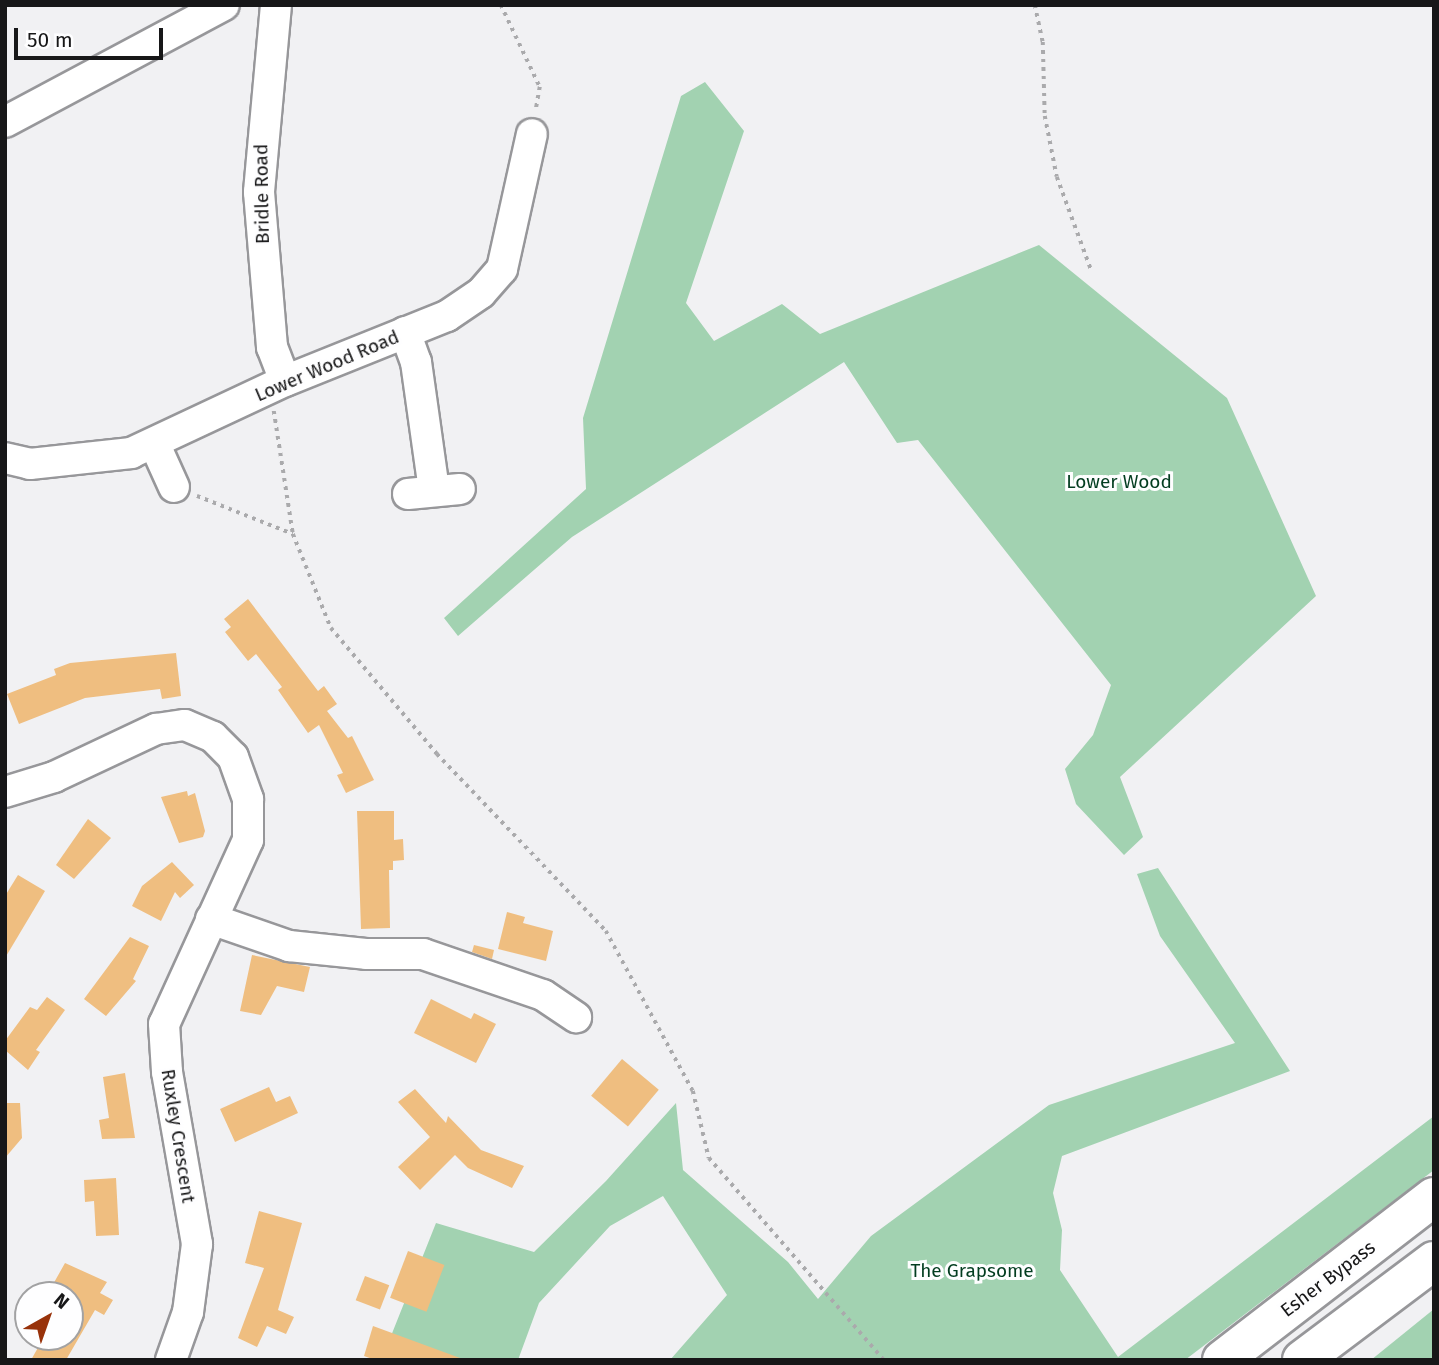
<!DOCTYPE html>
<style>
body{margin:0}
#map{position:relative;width:1439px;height:1365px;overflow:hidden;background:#f1f1f3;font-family:"Fira Sans",sans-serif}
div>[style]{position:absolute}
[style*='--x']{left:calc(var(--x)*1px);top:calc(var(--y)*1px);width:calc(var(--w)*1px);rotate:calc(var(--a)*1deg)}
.green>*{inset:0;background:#a2d2b1}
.building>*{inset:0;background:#efbe80;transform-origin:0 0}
.path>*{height:3.5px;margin-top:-1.75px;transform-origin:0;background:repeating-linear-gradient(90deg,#aaaaac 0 3.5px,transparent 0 8.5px)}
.roads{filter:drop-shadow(2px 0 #97979a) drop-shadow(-2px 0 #97979a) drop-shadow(0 2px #97979a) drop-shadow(0 -2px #97979a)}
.minor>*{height:30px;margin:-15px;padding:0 15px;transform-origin:15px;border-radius:15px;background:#fff}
.highway>*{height:38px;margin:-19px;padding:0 19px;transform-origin:19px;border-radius:19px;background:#fff}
span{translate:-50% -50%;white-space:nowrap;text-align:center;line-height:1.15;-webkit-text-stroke:6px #fefeff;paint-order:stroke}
.street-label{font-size:19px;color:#171718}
.park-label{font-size:19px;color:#033d20}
.frame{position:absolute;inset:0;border:7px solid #171718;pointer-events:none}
.north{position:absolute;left:14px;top:1281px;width:70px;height:70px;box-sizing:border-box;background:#fefeff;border:2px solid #a2a2a3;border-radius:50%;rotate:40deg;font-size:19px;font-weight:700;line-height:28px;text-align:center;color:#171718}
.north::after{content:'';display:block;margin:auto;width:24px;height:32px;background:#98320a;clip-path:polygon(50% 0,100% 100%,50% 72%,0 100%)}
.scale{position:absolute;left:14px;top:28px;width:149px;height:32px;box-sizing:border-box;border:4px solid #171718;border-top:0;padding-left:9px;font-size:21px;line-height:24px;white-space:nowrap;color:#171718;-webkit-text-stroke:5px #fefeff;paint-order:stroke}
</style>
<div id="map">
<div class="green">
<i style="clip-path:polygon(705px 82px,744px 131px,686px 303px,714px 341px,782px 304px,820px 334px,1039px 245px,1227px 398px,1316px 596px,1120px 777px,1143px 837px,1124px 855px,1076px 804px,1065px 769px,1093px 735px,1111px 685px,918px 440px,897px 443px,844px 362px,572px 537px,458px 636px,444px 618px,586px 489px,583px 418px,681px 96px)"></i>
<i style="clip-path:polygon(1158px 868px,1290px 1071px,1062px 1156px,1053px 1193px,1062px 1230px,1060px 1270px,1118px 1357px,1434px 1116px,1434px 1170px,1185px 1360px,670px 1360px,727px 1295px,663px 1196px,610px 1226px,539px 1303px,518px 1360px,386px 1360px,385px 1351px,436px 1223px,534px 1252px,606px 1181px,676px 1103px,683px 1170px,788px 1262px,818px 1299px,871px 1236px,1049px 1105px,1235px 1043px,1160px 936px,1137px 874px)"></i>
<i style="clip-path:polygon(1434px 1309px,1434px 1360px,1371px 1360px)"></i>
</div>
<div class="building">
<i style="clip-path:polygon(248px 599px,318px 691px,324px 686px,337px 704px,327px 711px,348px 738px,352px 736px,374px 780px,346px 793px,337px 775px,343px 773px,319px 725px,308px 733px,278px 690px,282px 687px,256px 654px,248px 661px,225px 632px,231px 627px,224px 619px)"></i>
<i style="clip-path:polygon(176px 653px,181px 696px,162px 699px,160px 689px,85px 698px,19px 724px,7px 694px,56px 675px,54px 669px,70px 663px)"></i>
<i style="clip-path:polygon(187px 791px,188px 796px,195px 793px,205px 831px,203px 837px,179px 843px,161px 797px)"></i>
<i style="clip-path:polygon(357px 811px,394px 811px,394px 840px,403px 839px,404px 860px,393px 861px,393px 870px,389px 870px,390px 928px,361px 929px)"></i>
<i style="clip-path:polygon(88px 819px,111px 838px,74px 879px,56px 865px)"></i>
<i style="clip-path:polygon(172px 862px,194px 885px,180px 898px,175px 892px,161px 921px,132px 906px,142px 886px)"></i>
<i style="clip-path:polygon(18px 875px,45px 891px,5px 958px,5px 896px)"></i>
<i style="clip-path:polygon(507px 912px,525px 917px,523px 923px,553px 931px,546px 961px,498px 949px)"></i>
<i style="clip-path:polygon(130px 937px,149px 946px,133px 979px,136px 981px,106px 1016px,84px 999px)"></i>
<i style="clip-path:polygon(474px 945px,494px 950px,492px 959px,472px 952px)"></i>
<i style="clip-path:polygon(252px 955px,310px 967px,304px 992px,277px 986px,261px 1015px,240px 1011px)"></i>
<i style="clip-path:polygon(47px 997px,65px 1010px,36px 1050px,40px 1052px,28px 1070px,5px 1050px,5px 1041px,30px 1007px,37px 1010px)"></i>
<i style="clip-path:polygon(431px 999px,471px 1019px,474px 1013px,496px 1024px,476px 1063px,414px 1033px)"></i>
<i style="left:622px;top:1059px;width:48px;height:48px;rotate:40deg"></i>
<i style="clip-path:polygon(125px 1073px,135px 1138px,102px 1139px,99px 1120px,109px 1118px,103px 1077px)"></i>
<i style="clip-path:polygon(269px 1087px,276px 1102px,290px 1096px,298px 1113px,235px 1142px,220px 1109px)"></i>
<i style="clip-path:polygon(415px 1089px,446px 1123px,448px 1116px,481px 1150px,524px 1166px,512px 1188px,468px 1168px,455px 1155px,420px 1190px,398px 1167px,430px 1137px,398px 1102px)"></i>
<i style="clip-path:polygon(5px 1103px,20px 1103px,22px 1138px,5px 1158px)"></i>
<i style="clip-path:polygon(116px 1178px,119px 1235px,96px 1236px,94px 1201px,85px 1202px,84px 1180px)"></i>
<i style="clip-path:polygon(259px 1211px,302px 1223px,278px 1310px,294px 1317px,286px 1334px,267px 1326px,257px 1347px,238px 1338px,264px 1268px,245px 1263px)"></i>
<i style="left:408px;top:1251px;width:39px;height:50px;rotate:21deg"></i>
<i style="clip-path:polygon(65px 1263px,107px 1282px,100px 1293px,113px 1300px,104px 1315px,95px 1310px,66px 1360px,31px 1360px,44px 1337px,70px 1337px,70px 1295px,47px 1295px)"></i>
<i style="left:365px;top:1276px;width:26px;height:26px;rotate:21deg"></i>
<i style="clip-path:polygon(373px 1326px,460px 1358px,459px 1360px,375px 1360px,364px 1356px)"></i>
</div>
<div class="path">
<i style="--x:501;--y:5;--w:91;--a:64.6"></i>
<i style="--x:540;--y:87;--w:23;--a:100"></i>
<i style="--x:1035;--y:5;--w:38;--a:78"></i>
<i style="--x:1043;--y:42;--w:74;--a:88.5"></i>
<i style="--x:1045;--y:116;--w:62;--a:78.9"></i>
<i style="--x:1057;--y:177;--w:101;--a:69.8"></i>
<i style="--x:274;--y:411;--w:124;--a:81.2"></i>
<i style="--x:293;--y:534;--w:101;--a:68"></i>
<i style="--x:331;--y:628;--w:165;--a:49.9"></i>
<i style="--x:437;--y:754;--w:245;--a:46.3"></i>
<i style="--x:606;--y:931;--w:182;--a:61.5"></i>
<i style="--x:693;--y:1091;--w:69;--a:76.6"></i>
<i style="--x:709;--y:1158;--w:267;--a:49.1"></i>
<i style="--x:197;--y:496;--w:103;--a:21.6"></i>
</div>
<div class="roads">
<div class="minor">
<i style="--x:276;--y:5;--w:188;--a:95.2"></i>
<i style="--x:259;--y:192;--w:156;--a:85.2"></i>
<i style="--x:272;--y:347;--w:36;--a:69"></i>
<i style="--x:5;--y:122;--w:248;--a:-28.1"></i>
<i style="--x:405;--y:332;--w:32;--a:70"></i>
<i style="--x:416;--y:362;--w:129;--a:82"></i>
<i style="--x:155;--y:445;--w:46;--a:65.7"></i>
<i style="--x:5;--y:458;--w:26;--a:13"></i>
<i style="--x:30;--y:464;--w:102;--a:-6.2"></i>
<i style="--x:131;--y:453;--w:170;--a:-25.1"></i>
<i style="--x:285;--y:381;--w:175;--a:-21.9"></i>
<i style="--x:447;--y:316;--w:41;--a:-34.1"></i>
<i style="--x:481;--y:293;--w:32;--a:-49"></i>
<i style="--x:502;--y:269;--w:138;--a:-77.5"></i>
<i style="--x:408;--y:494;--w:52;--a:-5.5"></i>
<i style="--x:5;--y:792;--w:51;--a:-17"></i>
<i style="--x:54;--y:777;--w:113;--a:-25.2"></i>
<i style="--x:156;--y:729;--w:29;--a:-8"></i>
<i style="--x:185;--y:725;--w:30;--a:23"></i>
<i style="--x:213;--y:737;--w:28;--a:45"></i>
<i style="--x:233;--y:757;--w:45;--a:70.3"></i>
<i style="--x:248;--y:799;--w:41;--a:90"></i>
<i style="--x:248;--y:840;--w:202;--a:114.5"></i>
<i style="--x:164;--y:1024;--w:48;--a:86.4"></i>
<i style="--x:167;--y:1072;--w:175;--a:80.1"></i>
<i style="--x:197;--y:1244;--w:69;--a:97.5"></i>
<i style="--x:188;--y:1312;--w:51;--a:109.5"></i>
<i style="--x:211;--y:919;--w:83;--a:19.1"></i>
<i style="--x:289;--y:946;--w:77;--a:5.9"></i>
<i style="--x:366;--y:954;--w:57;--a:0"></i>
<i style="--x:423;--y:954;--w:127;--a:18.9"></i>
<i style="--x:543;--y:995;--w:40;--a:34"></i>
</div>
<div class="highway">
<i style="--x:1222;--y:1360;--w:267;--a:-37.6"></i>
<i style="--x:1302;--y:1360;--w:165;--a:-36.9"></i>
</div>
</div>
<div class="street-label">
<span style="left:262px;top:194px;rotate:-91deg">Bridle Road</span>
<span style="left:327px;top:366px;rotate:-23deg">Lower Wood Road</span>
<span style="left:178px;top:1136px;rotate:81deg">Ruxley Crescent</span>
<span style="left:1328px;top:1279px;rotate:-37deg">Esher Bypass</span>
</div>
<div class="park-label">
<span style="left:1119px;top:482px">Lower Wood</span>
<span style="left:972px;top:1271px">The Grapsome</span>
</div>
<div class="frame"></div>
<div class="north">N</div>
<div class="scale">50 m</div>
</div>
